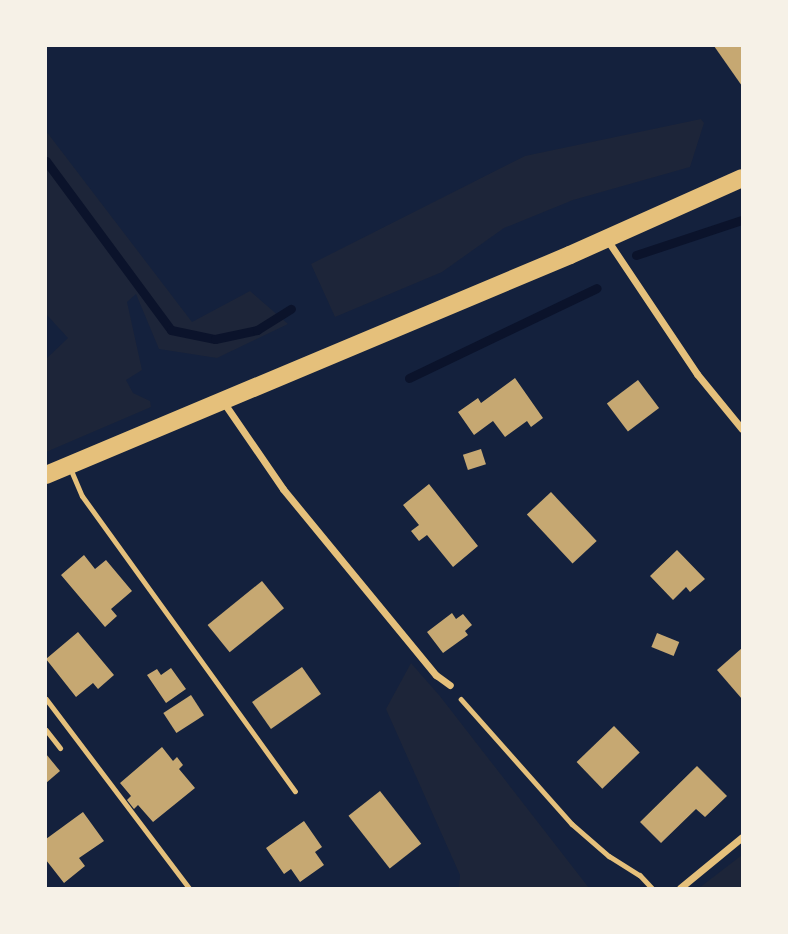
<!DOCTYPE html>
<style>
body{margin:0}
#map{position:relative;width:788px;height:934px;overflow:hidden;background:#14213d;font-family:"IBM Plex Sans",sans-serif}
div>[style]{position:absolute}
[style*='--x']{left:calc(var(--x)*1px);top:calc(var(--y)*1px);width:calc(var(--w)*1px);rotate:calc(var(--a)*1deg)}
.green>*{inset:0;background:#1d2539}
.stream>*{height:9px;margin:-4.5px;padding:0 4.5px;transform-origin:4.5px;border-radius:4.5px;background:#0b132b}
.building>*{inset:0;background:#c6a872;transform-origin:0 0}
.path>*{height:4.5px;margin:-2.25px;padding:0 2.25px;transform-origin:2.25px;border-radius:2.25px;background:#e5c07b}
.service>*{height:5px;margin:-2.5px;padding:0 2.5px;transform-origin:2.5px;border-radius:2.5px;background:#e5c07b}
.minor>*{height:7px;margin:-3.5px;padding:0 3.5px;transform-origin:3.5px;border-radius:3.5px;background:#e5c07b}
.primary>*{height:18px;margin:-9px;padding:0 9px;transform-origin:9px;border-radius:9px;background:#e5c07b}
span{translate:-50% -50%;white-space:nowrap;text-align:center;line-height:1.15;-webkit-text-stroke:5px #f6f1e7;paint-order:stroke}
.frame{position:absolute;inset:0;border:47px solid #f6f1e7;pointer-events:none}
</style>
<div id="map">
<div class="green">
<i style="clip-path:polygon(701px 119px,704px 123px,690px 167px,573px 200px,504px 228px,442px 272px,335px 317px,311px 264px,525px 156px)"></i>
<i style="clip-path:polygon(46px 131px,192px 322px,250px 291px,288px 324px,217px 358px,159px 349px,136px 294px,127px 302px,142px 370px,126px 380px,133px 393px,150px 401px,151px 407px,46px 452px,46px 359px,68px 338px,46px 314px)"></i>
<i style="clip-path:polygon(411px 663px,439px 695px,589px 888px,459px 888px,460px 875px,386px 709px)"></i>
<i style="clip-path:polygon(742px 855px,742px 888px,699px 888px)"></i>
</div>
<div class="stream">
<i style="--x:46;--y:161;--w:210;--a:53.5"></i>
<i style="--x:171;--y:330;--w:45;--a:11.6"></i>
<i style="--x:215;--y:339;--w:43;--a:-12.1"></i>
<i style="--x:257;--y:330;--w:40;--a:-32"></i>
<i style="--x:636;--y:255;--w:112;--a:-18.3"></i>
<i style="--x:409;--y:378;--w:208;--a:-25.6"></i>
</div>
<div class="building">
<i style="clip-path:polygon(714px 46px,742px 46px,742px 86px)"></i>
<i style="clip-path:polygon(515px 378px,543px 418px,531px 427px,527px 421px,505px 437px,493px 421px,474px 435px,458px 412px,478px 398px,481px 403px)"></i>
<i style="left:638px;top:380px;width:35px;height:39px;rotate:53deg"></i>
<i style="left:481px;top:449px;width:16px;height:19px;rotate:72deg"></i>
<i style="clip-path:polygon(429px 484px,478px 546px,453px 567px,427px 535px,419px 541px,411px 531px,419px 525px,403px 505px)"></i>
<i style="left:551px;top:492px;width:67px;height:33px;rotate:47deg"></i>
<i style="clip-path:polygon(677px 550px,705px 579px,690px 592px,686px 587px,673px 600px,650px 576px)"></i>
<i style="clip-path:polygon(84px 555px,95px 569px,106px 560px,132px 591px,111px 609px,117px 616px,105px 627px,61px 575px)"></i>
<i style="left:262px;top:581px;width:35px;height:70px;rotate:51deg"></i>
<i style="clip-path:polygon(452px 613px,456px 619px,463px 614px,472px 625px,465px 631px,468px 635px,443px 653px,427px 632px)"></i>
<i style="clip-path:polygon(78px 632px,114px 675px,98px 689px,93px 683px,76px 697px,46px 659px)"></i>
<i style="left:657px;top:633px;width:24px;height:15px;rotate:22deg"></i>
<i style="clip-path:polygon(742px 648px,742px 699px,717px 670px)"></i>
<i style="left:302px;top:667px;width:33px;height:61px;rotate:55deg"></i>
<i style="clip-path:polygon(171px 668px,186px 689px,166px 703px,147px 675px,157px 669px,161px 675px)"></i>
<i style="left:191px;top:695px;width:24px;height:33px;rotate:57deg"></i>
<i style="left:614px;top:726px;width:37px;height:52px;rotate:46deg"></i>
<i style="clip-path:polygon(162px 747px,173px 761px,177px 757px,183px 765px,179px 769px,195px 788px,153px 822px,138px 805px,134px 809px,127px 800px,131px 796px,120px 783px)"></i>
<i style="clip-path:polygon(46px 754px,60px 771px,46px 783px)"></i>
<i style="clip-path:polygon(697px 766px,727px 796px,705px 817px,696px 809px,661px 843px,640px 822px)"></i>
<i style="left:380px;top:791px;width:67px;height:40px;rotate:52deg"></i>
<i style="clip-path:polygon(83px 812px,104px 841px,79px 858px,85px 866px,64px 883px,46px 860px,46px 839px)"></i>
<i style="clip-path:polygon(304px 821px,322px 847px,315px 852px,324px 865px,300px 882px,291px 869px,284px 874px,266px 848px)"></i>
</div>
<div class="path">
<i style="--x:461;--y:699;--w:167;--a:48.4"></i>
<i style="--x:572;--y:824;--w:49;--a:40.9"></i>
<i style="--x:609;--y:856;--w:36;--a:32"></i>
<i style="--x:640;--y:875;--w:18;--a:47"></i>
</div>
<div class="service">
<i style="--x:70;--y:468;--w:30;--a:67"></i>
<i style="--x:82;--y:496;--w:364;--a:54.2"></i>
<i style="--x:46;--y:699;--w:236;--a:52.9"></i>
<i style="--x:46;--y:730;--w:23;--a:52"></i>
</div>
<div class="minor">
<i style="--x:606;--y:238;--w:164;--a:56.2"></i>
<i style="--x:697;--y:374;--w:71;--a:50.7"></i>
<i style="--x:224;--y:403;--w:104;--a:55.5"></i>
<i style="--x:283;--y:489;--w:241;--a:50.6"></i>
<i style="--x:436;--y:675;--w:17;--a:36"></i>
<i style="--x:680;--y:888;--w:80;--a:-39.4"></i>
</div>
<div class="primary">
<i style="--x:46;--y:475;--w:568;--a:-22.77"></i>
<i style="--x:570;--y:255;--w:188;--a:-24.1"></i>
</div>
<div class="frame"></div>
</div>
